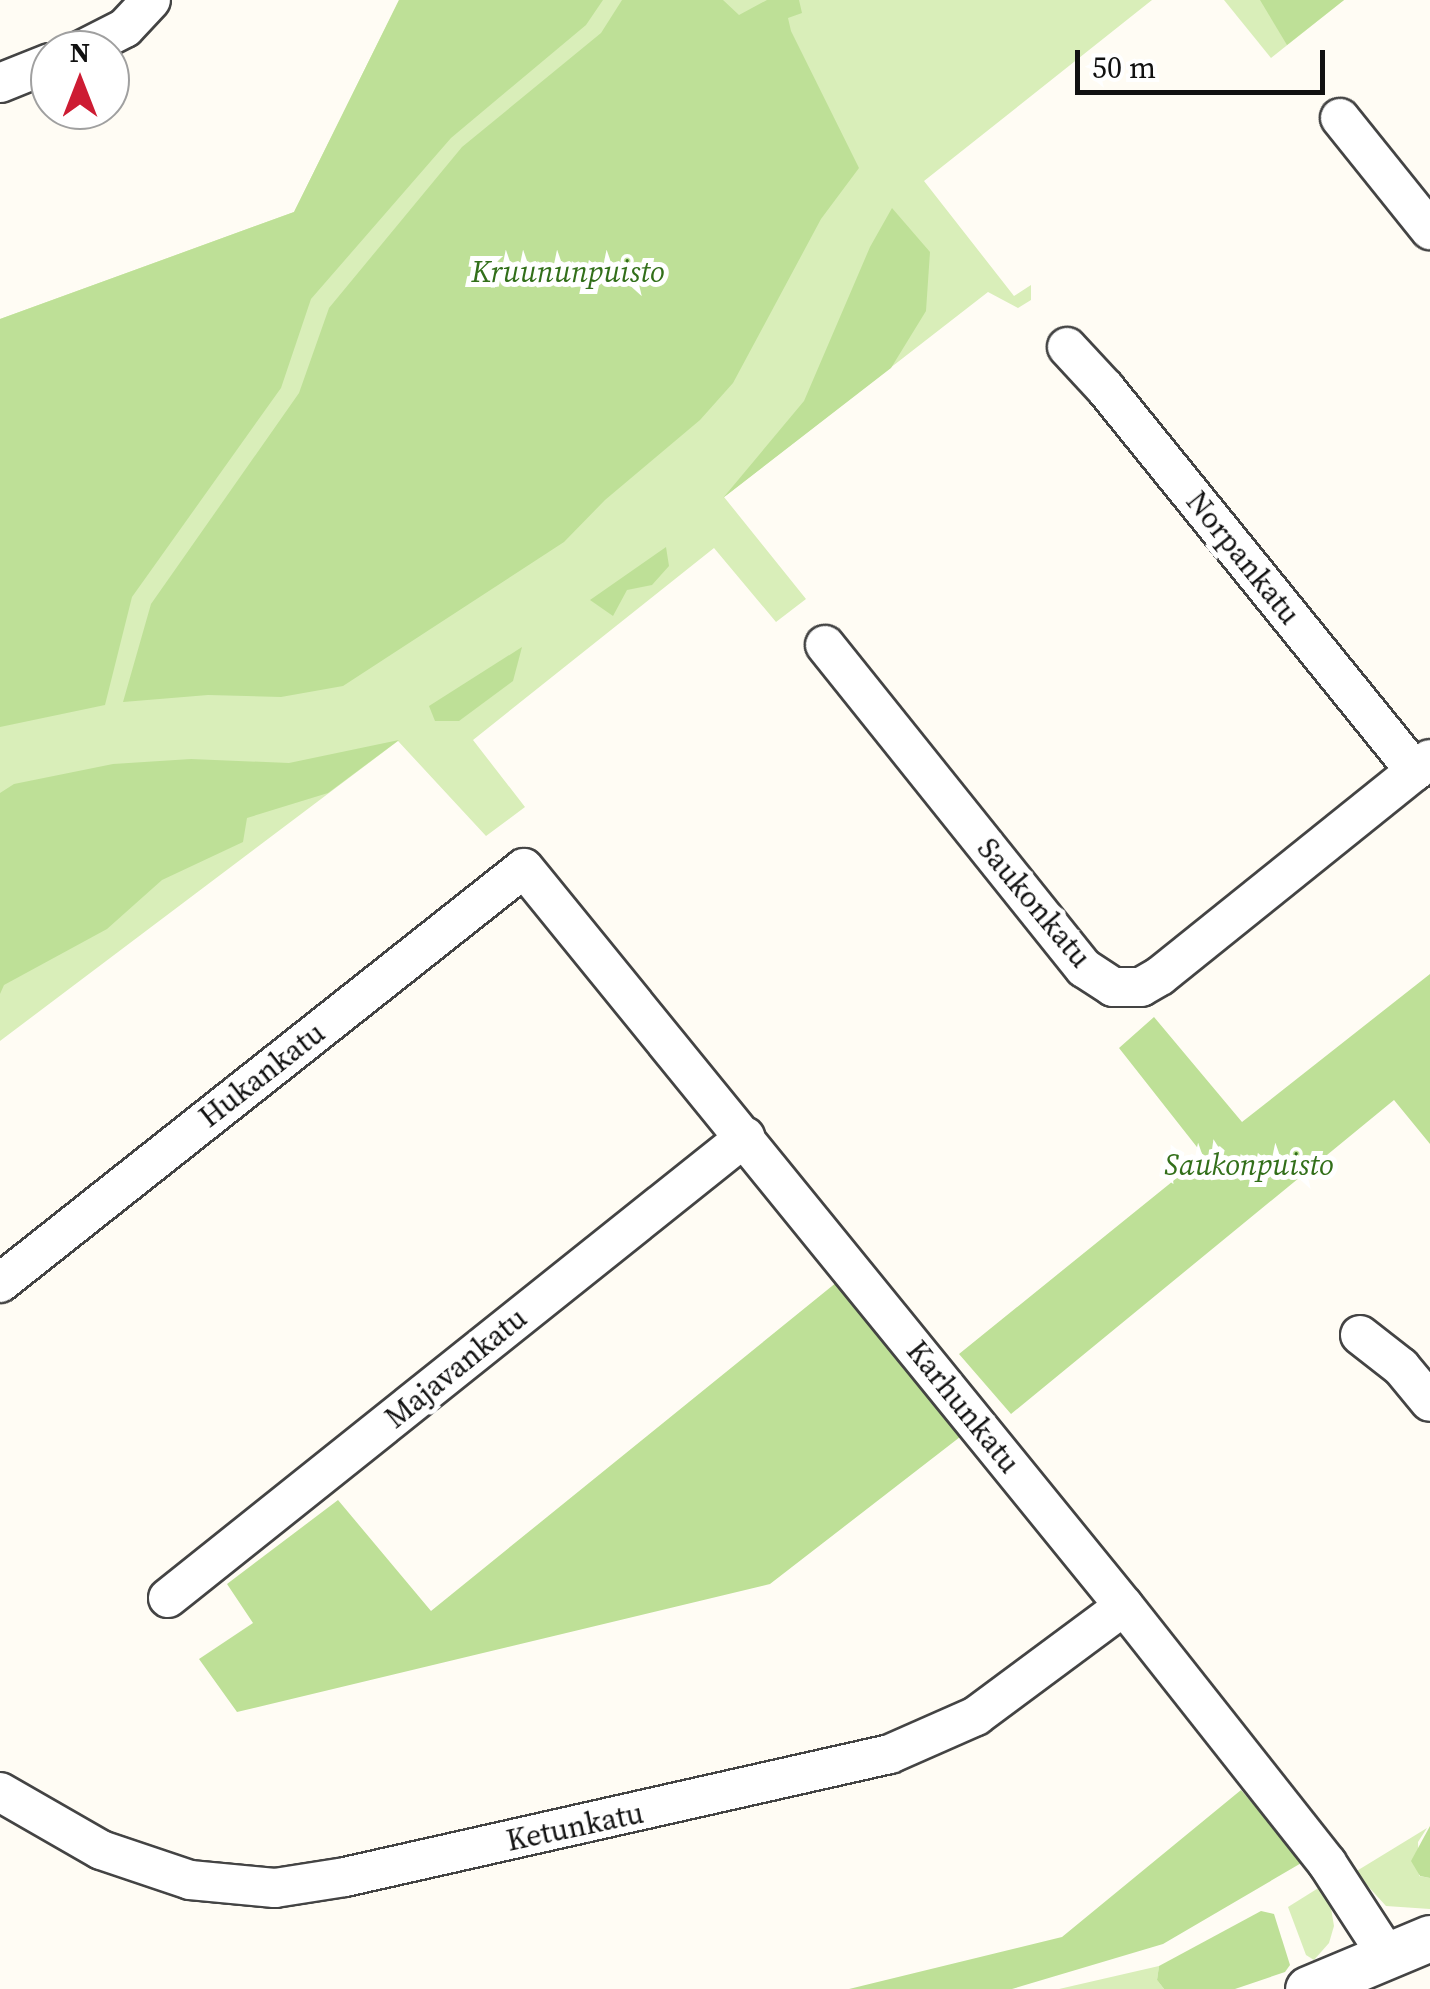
<!DOCTYPE html>
<style>
body{margin:0}
#map{position:relative;width:1430px;height:1989px;overflow:hidden;background:#fffcf4;font-family:"Source Serif 4",serif}
div>[style]{position:absolute}
[style*='--x']{left:calc(var(--x)*1px);top:calc(var(--y)*1px);width:calc(var(--w)*1px);rotate:calc(var(--a)*1deg)}
.green>*{inset:0;background:#d9eeb9}
.forest>*{inset:0;background:#bee097}
.roads{filter:drop-shadow(2px 0 #444) drop-shadow(-2px 0 #444) drop-shadow(0 2px #444) drop-shadow(0 -2px #444)}
.minor>*{height:38px;margin:-19px;padding:0 19px;transform-origin:19px;border-radius:19px;background:#fff}
.tertiary>*{height:45px;margin:-22.5px;padding:0 22.5px;transform-origin:22.5px;border-radius:22.5px;background:#fff}
span{translate:-50% -50%;white-space:nowrap;text-align:center;line-height:1.15;-webkit-text-stroke:10px #fff;paint-order:stroke}
.park-label{font-size:30px;color:#326f1a;font-style:italic}
.street-label{font-size:30px;color:#111}
.north{position:absolute;left:30px;top:30px;width:100px;height:100px;box-sizing:border-box;background:#fff;border:2px solid #a0a0a0;border-radius:50%;rotate:0deg;font-size:28px;font-weight:700;line-height:40px;text-align:center;color:#111}
.north::after{content:'';display:block;margin:auto;width:35px;height:45px;background:#cd1c33;clip-path:polygon(50% 0,100% 100%,50% 72%,0 100%)}
.scale{position:absolute;left:1075px;top:50px;width:250px;height:45px;box-sizing:border-box;border:5px solid #111;border-top:0;padding-left:12px;font-size:30px;line-height:35px;white-space:nowrap;color:#111;-webkit-text-stroke:8px #fff;paint-order:stroke}
</style>
<div id="map">
<div class="green">
<i style="clip-path:polygon(399px 0,1152px 0,924px 181px,1014px 296px,1031px 285px,1031px 300px,1018px 308px,988px 292px,724px 497px,806px 599px,776px 622px,714px 548px,473px 740px,525px 807px,486px 836px,398px 741px,0 1041px,0 319px,294px 212px)"></i>
<i style="clip-path:polygon(1224px 0,1344px 0,1271px 58px)"></i>
<i style="clip-path:polygon(1427px 1828px,1418px 1842px,1419px 1876px,1430px 1878px,1430px 1909px,1386px 1906px,1355px 1872px)"></i>
<i style="clip-path:polygon(1320px 1887px,1330px 1902px,1334px 1926px,1329px 1943px,1314px 1960px,1306px 1955px,1288px 1907px)"></i>
<i style="clip-path:polygon(1159px 1966px,1157px 1980px,1164px 1989px,1059px 1989px)"></i>
</div>
<div class="forest">
<i style="clip-path:polygon(399px 0,603px 0,586px 25px,451px 138px,311px 299px,281px 388px,132px 597px,105px 705px,0 727px,0 319px,294px 212px)"></i>
<i style="clip-path:polygon(622px 0,723px 0,739px 15px,767px 0,799px 0,802px 13px,788px 18px,791px 31px,859px 168px,821px 219px,733px 383px,700px 420px,605px 500px,564px 542px,343px 686px,281px 697px,208px 695px,123px 702px,151px 604px,299px 393px,329px 308px,462px 147px,601px 33px)"></i>
<i style="clip-path:polygon(1260px 0,1344px 0,1287px 45px)"></i>
<i style="clip-path:polygon(892px 208px,930px 252px,926px 311px,891px 368px,723px 498px,804px 401px,870px 247px)"></i>
<i style="clip-path:polygon(666px 547px,669px 566px,652px 585px,627px 590px,613px 616px,590px 600px)"></i>
<i style="clip-path:polygon(522px 647px,513px 681px,459px 721px,435px 721px,429px 706px)"></i>
<i style="clip-path:polygon(399px 740px,328px 793px,247px 818px,243px 842px,162px 880px,107px 929px,4px 985px,0 994px,0 793px,14px 784px,113px 764px,191px 759px,289px 763px)"></i>
<i style="clip-path:polygon(1430px 974px,1430px 1144px,1394px 1100px,1011px 1414px,959px 1354px,1204px 1156px,1119px 1048px,1154px 1017px,1242px 1122px)"></i>
<i style="clip-path:polygon(837px 1282px,960px 1437px,770px 1584px,237px 1712px,199px 1659px,253px 1623px,227px 1584px,338px 1500px,431px 1611px)"></i>
<i style="clip-path:polygon(1241px 1790px,1303px 1862px,1163px 1944px,1012px 1989px,849px 1989px,1062px 1937px)"></i>
<i style="clip-path:polygon(1430px 1826px,1430px 1878px,1420px 1876px,1411px 1861px)"></i>
<i style="clip-path:polygon(1261px 1911px,1274px 1914px,1290px 1965px,1285px 1972px,1235px 1989px,1164px 1989px,1157px 1980px,1159px 1966px)"></i>
</div>
<div class="roads">
<div class="minor">
<i style="--x:82;--y:50;--w:48;--a:-27.1"></i>
<i style="--x:125;--y:28;--w:38;--a:-47"></i>
<i style="--x:0;--y:83;--w:54;--a:-21.8"></i>
<i style="--x:1340;--y:118;--w:144;--a:51.2"></i>
<i style="--x:1067;--y:347;--w:56;--a:47.2"></i>
<i style="--x:1105;--y:388;--w:493;--a:51"></i>
<i style="--x:825;--y:645;--w:414;--a:51.3"></i>
<i style="--x:1084;--y:968;--w:35;--a:33"></i>
<i style="--x:1113;--y:987;--w:28;--a:0"></i>
<i style="--x:1141;--y:987;--w:22;--a:-30"></i>
<i style="--x:1160;--y:976;--w:346;--a:-38.8"></i>
<i style="--x:0;--y:1283;--w:668;--a:-38.38"></i>
<i style="--x:524;--y:868;--w:951;--a:50.89"></i>
<i style="--x:1124;--y:1606;--w:328;--a:51.7"></i>
<i style="--x:1327;--y:1863;--w:112;--a:57"></i>
<i style="--x:1360;--y:1335;--w:52;--a:38"></i>
<i style="--x:1401;--y:1367;--w:45;--a:50.4"></i>
<i style="--x:168;--y:1598;--w:739;--a:-38.62"></i>
<i style="--x:0;--y:1792;--w:116;--a:29.9"></i>
<i style="--x:101;--y:1850;--w:94;--a:18.6"></i>
<i style="--x:190;--y:1880;--w:85;--a:5.4"></i>
<i style="--x:275;--y:1888;--w:71;--a:-8.9"></i>
<i style="--x:345;--y:1877;--w:559;--a:-12.72"></i>
<i style="--x:890;--y:1754;--w:94;--a:-23.8"></i>
<i style="--x:976;--y:1716;--w:184;--a:-36.6"></i>
</div>
<div class="tertiary">
<i style="--x:1308;--y:1989;--w:132;--a:-22.7"></i>
</div>
</div>
<div class="park-label">
<span style="left:568px;top:272px">Kruununpuisto</span>
<span style="left:1249px;top:1165px">Saukonpuisto</span>
</div>
<div class="street-label">
<span style="left:1243px;top:558px;rotate:51deg">Norpankatu</span>
<span style="left:1034px;top:903px;rotate:50deg">Saukonkatu</span>
<span style="left:262px;top:1075px;rotate:-38deg">Hukankatu</span>
<span style="left:456px;top:1368px;rotate:-39deg">Majavankatu</span>
<span style="left:963px;top:1407px;rotate:51deg">Karhunkatu</span>
<span style="left:575px;top:1827px;rotate:-12deg">Ketunkatu</span>
</div>
<div class="north">N</div>
<div class="scale">50 m</div>
</div>
